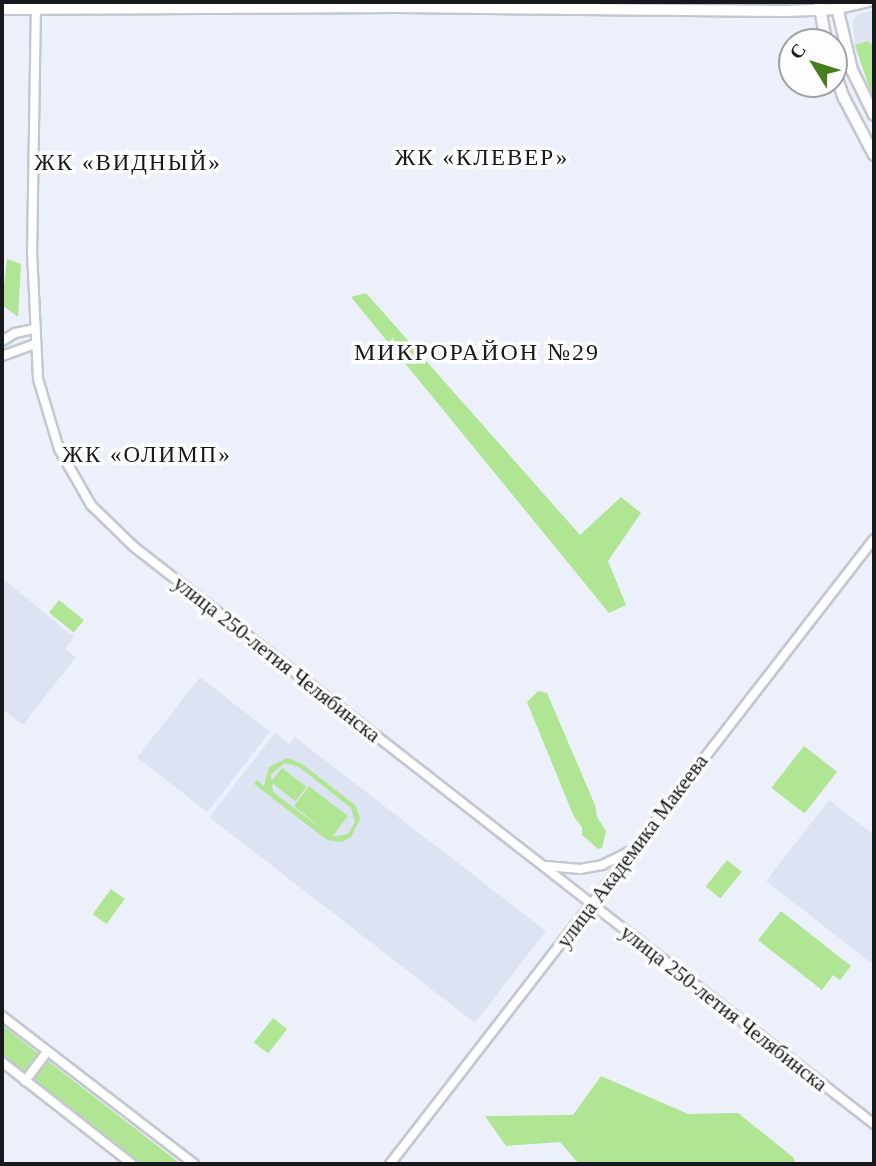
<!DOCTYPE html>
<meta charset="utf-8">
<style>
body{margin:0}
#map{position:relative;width:876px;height:1166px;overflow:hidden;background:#ecf0fa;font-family:"Times New Roman",serif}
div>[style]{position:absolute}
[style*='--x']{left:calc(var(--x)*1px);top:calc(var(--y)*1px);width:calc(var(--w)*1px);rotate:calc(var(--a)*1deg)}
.built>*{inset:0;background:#dce4f4;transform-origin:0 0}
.green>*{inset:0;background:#afe593;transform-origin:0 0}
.roads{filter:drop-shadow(2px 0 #c3c7d0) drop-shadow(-2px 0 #c3c7d0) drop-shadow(0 2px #c3c7d0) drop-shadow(0 -2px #c3c7d0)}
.minor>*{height:8px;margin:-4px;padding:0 4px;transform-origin:4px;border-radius:4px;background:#fff}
.major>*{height:10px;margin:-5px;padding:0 5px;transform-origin:5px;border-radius:5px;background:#fff}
span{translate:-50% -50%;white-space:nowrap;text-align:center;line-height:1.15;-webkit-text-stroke:7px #fdfdfd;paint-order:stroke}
.street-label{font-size:21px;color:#16181b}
.neighbourhood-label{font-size:23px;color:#16181b;letter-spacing:2px}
.quarter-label{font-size:24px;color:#16181b;letter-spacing:2px}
.frame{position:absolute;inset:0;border:4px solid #16181b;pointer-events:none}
.north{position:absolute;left:778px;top:28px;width:70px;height:70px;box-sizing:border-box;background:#fdfdfd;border:2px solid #a1a1a3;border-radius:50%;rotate:308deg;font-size:19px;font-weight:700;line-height:28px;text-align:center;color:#16181b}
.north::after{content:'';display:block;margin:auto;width:24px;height:32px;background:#447f1a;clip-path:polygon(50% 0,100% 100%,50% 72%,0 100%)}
</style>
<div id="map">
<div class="built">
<i style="clip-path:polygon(874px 10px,874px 98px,855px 48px,853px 22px,857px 15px)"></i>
<i style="clip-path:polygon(2px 578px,74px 637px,65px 649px,76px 657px,23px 725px,2px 709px)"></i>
<i style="left:200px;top:677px;width:89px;height:102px;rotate:38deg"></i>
<i style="clip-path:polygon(275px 733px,289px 744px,295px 737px,546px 931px,475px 1023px,209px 817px)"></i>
<i style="clip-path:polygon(829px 800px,874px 835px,874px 965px,766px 881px)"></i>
</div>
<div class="green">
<i style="clip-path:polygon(868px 41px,874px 47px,874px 94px,871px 93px,855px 45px)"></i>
<i style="clip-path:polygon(7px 259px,21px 264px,18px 317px,2px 305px)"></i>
<i style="clip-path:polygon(366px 293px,580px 535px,621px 497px,641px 513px,608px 561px,626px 605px,609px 613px,351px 297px)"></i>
<i style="left:59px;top:600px;width:32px;height:16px;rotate:39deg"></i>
<i style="clip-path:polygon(538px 691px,547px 693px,595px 805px,597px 817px,606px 831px,602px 848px,598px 849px,582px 835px,582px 827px,574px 817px,527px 702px)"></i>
<i style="left:804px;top:746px;width:42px;height:53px;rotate:38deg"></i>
<i style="clip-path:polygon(evenodd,287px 758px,301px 763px,355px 805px,360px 819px,351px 837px,342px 842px,327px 840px,254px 784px,257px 780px,264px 786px,269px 767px,287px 758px,285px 763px,299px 767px,351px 808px,355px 822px,348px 834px,332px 837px,348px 816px,309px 786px,294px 806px,331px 836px,273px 792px,271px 774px,285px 763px)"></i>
<i style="left:282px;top:768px;width:31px;height:18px;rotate:38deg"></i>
<i style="left:727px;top:860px;width:19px;height:34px;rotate:39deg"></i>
<i style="left:111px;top:889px;width:17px;height:31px;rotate:36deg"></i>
<i style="clip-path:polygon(781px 911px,851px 966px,840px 980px,833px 975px,822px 990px,758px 940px)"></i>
<i style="left:273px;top:1018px;width:18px;height:31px;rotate:38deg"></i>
<i style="clip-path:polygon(2px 1025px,39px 1054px,23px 1074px,2px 1057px)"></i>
<i style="clip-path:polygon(48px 1061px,181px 1164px,140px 1164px,33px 1081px)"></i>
<i style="clip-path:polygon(601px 1076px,688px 1114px,738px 1113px,794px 1158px,795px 1164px,579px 1164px,560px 1142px,506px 1146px,485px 1116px,573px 1115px)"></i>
</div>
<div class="roads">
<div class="minor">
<i style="--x:36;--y:2;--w:249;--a:90.9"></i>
<i style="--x:32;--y:251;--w:128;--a:87.3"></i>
<i style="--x:38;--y:379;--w:73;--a:73.3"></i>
<i style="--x:59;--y:449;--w:64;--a:60.3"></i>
<i style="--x:91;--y:505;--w:59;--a:44.3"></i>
<i style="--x:133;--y:546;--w:940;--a:37.96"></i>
<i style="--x:838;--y:9;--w:31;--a:-13"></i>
<i style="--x:2;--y:341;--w:15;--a:-32"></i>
<i style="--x:15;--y:333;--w:19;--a:-12"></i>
<i style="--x:2;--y:356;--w:35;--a:-20"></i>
<i style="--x:546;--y:866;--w:34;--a:5"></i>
<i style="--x:580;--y:869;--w:22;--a:-10"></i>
<i style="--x:602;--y:865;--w:32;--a:-26"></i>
<i style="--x:2;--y:1016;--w:242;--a:37.6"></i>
<i style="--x:2;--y:1062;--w:165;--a:38.1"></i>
<i style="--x:25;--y:1081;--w:36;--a:-53"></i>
<i style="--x:390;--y:1164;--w:790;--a:-52.25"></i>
</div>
<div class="major">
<i style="--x:819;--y:2;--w:41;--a:80.1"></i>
<i style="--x:836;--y:3;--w:69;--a:76.6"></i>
<i style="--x:852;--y:70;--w:50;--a:63.9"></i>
<i style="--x:2;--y:9;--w:396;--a:-0.3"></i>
<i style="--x:398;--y:7;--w:388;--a:0.6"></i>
<i style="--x:786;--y:11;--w:52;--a:-2.2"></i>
<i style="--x:834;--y:71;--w:29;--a:70"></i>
<i style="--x:844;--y:98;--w:64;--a:62.2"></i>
</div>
</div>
<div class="street-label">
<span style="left:277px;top:659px;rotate:38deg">улица 250-летия Челябинска</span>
<span style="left:632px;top:851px;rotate:-53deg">улица Академика Макеева</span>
<span style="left:724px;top:1008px;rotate:38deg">улица 250-летия Челябинска</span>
</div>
<div class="neighbourhood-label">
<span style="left:482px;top:158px">ЖК «КЛЕВЕР»</span>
<span style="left:128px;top:163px">ЖК «ВИДНЫЙ»</span>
<span style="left:147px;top:455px">ЖК «ОЛИМП»</span>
</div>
<div class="quarter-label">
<span style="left:477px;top:353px">МИКРОРАЙОН №29</span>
</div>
<div class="frame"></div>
<div class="north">С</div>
</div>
